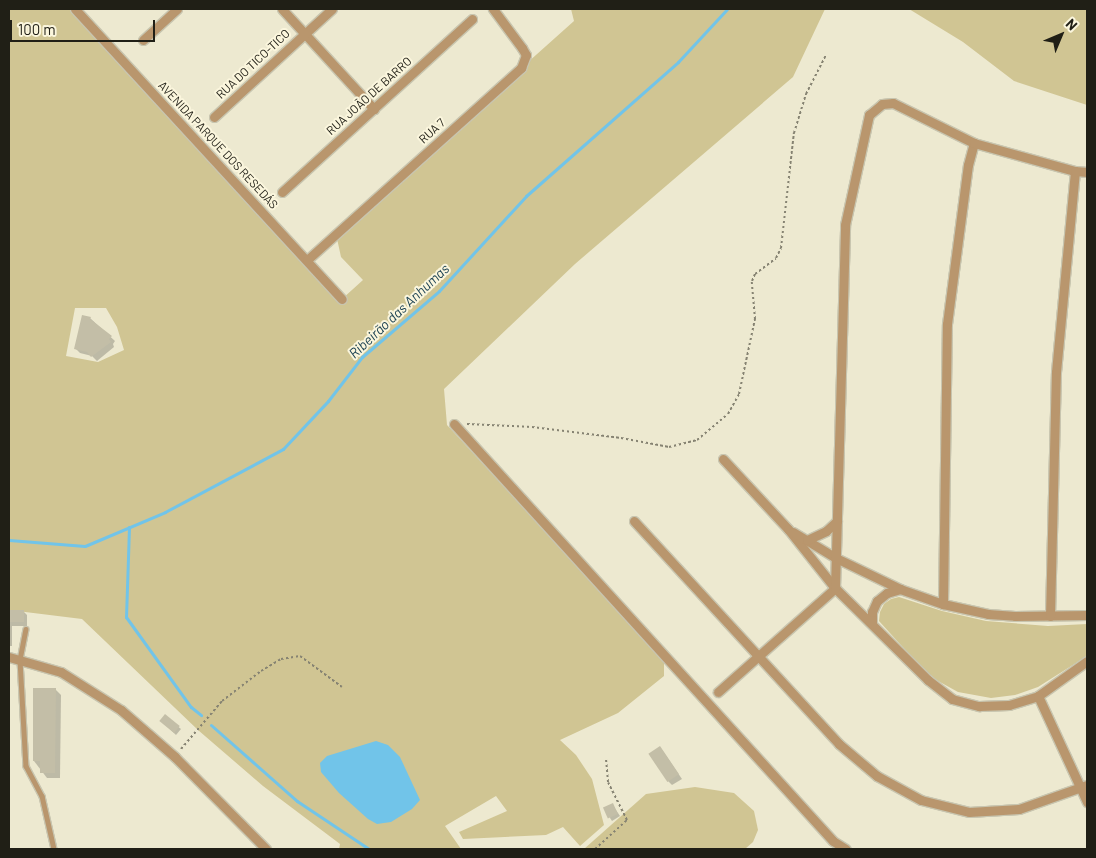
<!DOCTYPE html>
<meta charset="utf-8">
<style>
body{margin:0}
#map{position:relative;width:1096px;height:858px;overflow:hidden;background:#ede9d0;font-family:Barlow,sans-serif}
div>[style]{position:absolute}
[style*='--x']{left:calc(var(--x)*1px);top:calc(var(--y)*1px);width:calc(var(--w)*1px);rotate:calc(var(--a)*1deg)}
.green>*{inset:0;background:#d0c593}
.water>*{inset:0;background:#71c4e9}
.shadow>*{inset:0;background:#0003}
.stream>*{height:3px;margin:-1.5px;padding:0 1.5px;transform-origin:1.5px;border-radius:1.5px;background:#71c4e9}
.building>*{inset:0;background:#c3bea7;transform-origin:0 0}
.path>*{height:2px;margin-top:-1px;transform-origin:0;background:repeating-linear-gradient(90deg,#868372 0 2.5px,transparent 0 5px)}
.roads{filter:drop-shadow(1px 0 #c8c5af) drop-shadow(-1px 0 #c8c5af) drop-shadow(0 1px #c8c5af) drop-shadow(0 -1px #c8c5af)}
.lane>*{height:4.5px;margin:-2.25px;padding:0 2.25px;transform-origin:2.25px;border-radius:2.25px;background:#b9966d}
.street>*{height:9px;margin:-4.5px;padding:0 4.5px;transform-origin:4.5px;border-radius:4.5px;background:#b9966d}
span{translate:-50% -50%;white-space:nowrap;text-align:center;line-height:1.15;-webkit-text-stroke:4px #fbf6dd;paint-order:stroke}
.street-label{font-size:12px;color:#201f16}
.water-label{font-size:14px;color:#1f4454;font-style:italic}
.frame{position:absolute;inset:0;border:10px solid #201f16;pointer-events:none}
.north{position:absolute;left:1036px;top:10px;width:50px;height:50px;-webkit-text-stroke:4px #fbf6dd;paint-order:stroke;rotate:45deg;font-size:14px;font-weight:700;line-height:20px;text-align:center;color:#201f16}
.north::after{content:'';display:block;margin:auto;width:18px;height:22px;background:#201f16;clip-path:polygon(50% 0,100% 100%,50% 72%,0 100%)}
.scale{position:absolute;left:10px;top:20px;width:145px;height:22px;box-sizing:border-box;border:2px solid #201f16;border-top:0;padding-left:6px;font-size:15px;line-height:18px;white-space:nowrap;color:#201f16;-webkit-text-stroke:4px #fbf6dd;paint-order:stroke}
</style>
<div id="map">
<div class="green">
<i style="clip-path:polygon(evenodd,9px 9px,75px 9px,342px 299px,363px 280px,341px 257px,336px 234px,574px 21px,571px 9px,825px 9px,793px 77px,575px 264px,444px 389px,447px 425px,664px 660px,664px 676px,618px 713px,560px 740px,576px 755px,592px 779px,604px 825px,580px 846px,563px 827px,546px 835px,463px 839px,459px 832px,507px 811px,496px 796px,445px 826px,461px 849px,339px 849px,340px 844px,263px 786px,198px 730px,82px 619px,9px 610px,9px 9px,75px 308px,106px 308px,117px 327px,124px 350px,98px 362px,66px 356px,75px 308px)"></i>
<i style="clip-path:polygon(909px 9px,1087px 9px,1087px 105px,1014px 81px,963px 42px)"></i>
<i style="clip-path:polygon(899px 597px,942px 611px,986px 621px,1048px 626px,1087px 624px,1087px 656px,1038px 687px,1015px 695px,991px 698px,958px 692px,929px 676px,879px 621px,880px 612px,884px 604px,891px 599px)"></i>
<i style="clip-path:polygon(695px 787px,734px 793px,754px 811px,758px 830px,753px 842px,745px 849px,584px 849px,646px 794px)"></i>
</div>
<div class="water">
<i style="clip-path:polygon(376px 741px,388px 745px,400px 757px,420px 800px,412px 809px,391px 822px,377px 824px,368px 819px,339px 793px,321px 772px,320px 763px,327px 756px)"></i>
</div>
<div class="shadow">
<i style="clip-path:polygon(90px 318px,115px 341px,113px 344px,114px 347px,97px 361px,92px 356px,80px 353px,76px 349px)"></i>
<i style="clip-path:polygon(23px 611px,27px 615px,27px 626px,12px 626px,12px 646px,9px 646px,9px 612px)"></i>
<i style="clip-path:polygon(55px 689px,61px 695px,60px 778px,47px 778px,34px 761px)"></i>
<i style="clip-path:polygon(165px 716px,181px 729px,176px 735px,161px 721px)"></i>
<i style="clip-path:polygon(660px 747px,682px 779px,672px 785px,668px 781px)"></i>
<i style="clip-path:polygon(612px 804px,620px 816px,612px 821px,610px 818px)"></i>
</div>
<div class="stream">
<i style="--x:129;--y:527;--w:90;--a:91.9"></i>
<i style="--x:126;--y:617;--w:111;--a:54.2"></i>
<i style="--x:191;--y:707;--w:13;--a:39"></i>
<i style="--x:9;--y:540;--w:76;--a:4.5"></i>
<i style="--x:85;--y:546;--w:87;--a:-23"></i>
<i style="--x:165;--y:512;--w:134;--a:-28.1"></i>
<i style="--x:283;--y:449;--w:66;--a:-46.8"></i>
<i style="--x:328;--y:401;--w:56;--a:-52.3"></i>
<i style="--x:362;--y:357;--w:101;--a:-40.6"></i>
<i style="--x:439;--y:291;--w:129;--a:-47.5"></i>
<i style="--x:526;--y:196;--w:203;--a:-41.4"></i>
<i style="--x:678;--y:62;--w:72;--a:-47.2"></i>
<i style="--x:211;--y:725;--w:115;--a:41.5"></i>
<i style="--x:297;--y:801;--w:87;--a:33.7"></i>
</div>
<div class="building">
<i style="clip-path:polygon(82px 315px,91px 317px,90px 319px,112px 336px,109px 339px,111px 342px,91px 357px,87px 352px,74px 349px)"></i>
<i style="left:9px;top:610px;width:15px;height:12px"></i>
<i style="clip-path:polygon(33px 688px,56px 688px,55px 773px,40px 773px,40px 761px,33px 761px)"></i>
<i style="left:165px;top:714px;width:19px;height:9px;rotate:39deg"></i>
<i style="left:660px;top:746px;width:34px;height:14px;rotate:56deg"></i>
<i style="left:613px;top:803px;width:12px;height:11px;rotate:66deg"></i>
</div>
<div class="path">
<i style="--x:467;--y:424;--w:65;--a:2.6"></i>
<i style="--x:532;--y:427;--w:90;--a:7"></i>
<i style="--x:621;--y:438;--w:49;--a:10.6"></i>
<i style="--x:669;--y:447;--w:29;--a:-14"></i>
<i style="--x:697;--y:440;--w:40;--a:-40"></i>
<i style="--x:728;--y:414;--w:23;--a:-61"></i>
<i style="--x:739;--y:394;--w:77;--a:-78"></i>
<i style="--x:755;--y:319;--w:38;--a:-95"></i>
<i style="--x:752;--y:281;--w:8;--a:-67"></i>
<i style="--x:755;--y:274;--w:26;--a:-37"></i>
<i style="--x:776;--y:258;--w:11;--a:-63"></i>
<i style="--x:781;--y:248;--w:116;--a:-83.6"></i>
<i style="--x:794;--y:133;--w:41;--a:-72.9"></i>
<i style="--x:806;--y:94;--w:44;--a:-62.9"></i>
<i style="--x:181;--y:749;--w:63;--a:-49.5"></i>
<i style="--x:222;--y:701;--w:49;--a:-37.6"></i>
<i style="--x:261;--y:671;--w:23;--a:-31"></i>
<i style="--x:281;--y:659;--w:19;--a:-9"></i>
<i style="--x:300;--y:656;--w:52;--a:36.4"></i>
<i style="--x:595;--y:849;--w:43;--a:-42.2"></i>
<i style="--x:627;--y:820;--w:42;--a:-116.6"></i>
<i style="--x:608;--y:782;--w:24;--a:-95"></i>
</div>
<div class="roads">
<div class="lane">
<i style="--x:26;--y:629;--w:32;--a:101"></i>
<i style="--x:20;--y:660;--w:106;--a:86.8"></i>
<i style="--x:26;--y:766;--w:34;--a:62"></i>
<i style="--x:42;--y:796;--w:54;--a:77.2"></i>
</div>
<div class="street">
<i style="--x:75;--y:9;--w:394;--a:47.4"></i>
<i style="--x:282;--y:9;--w:136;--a:47.4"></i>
<i style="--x:143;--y:40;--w:46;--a:-42.4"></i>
<i style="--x:214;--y:117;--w:160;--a:-42.5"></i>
<i style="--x:282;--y:192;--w:257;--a:-42.3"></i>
<i style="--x:307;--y:260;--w:288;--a:-41.9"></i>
<i style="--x:521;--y:68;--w:14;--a:-69"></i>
<i style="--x:526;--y:55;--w:8;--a:-120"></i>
<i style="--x:522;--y:48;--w:49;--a:-126.6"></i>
<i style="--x:454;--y:424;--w:563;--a:47.73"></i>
<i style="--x:833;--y:841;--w:15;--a:32"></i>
<i style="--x:723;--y:459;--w:96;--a:47.1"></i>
<i style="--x:788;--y:529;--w:75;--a:51.5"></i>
<i style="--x:835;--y:588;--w:131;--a:44.7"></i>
<i style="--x:928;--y:680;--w:31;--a:38"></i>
<i style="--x:952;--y:699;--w:28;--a:15"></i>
<i style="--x:979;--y:706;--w:30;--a:-2"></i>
<i style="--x:1009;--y:705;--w:30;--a:-17"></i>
<i style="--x:1038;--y:696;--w:60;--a:-35.5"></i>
<i style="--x:634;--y:521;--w:303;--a:47.4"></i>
<i style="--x:839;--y:744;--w:50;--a:40.1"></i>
<i style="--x:877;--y:776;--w:50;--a:28.6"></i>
<i style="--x:921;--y:800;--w:49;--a:14"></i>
<i style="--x:969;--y:812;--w:50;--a:-3.4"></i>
<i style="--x:1019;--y:809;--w:72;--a:-19.4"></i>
<i style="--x:793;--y:532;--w:50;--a:31.2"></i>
<i style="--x:836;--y:558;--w:71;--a:25.8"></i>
<i style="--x:900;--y:589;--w:46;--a:19.2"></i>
<i style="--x:943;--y:604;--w:46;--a:12.5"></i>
<i style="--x:988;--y:614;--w:27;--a:4"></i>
<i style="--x:1015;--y:616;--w:72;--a:-0.8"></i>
<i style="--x:807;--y:540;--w:21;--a:-25"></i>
<i style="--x:826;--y:531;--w:15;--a:-42"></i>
<i style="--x:943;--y:604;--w:280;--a:-89.2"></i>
<i style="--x:947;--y:324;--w:160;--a:-82.5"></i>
<i style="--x:968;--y:165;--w:23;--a:-75"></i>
<i style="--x:1050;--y:616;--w:244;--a:-88.6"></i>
<i style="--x:1056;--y:372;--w:202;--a:-84.6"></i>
<i style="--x:872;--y:624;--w:12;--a:-90"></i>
<i style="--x:872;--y:612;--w:12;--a:-66"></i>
<i style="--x:877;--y:601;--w:13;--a:-39"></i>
<i style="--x:887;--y:593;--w:14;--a:-17"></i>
<i style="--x:9;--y:657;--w:54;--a:16.1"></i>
<i style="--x:61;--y:672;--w:71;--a:32.3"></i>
<i style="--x:121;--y:710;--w:72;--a:41"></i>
<i style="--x:175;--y:757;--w:129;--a:45.3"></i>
<i style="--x:718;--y:692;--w:157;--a:-41.6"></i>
<i style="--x:835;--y:588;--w:363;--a:-88.4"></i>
<i style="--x:845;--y:225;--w:113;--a:-77.7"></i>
<i style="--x:869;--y:115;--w:17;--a:-40"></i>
<i style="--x:882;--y:104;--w:11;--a:-5"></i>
<i style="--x:893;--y:103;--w:90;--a:26.3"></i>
<i style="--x:974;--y:143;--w:105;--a:15.5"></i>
<i style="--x:1075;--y:171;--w:12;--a:5"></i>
<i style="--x:1038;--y:696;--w:117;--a:65.2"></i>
</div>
</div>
<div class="street-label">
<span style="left:253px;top:64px;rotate:-43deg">RUA DO TICO-TICO</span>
<span style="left:369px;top:96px;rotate:-42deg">RUA JOÃO DE BARRO</span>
<span style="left:432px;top:131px;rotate:-42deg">RUA 7</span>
<span style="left:218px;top:145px;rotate:47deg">AVENIDA PARQUE DOS RESEDÁS</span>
</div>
<div class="water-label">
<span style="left:399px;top:311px;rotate:-43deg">Ribeirão das Anhumas</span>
</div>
<div class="frame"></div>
<div class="north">N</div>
<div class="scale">100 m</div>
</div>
